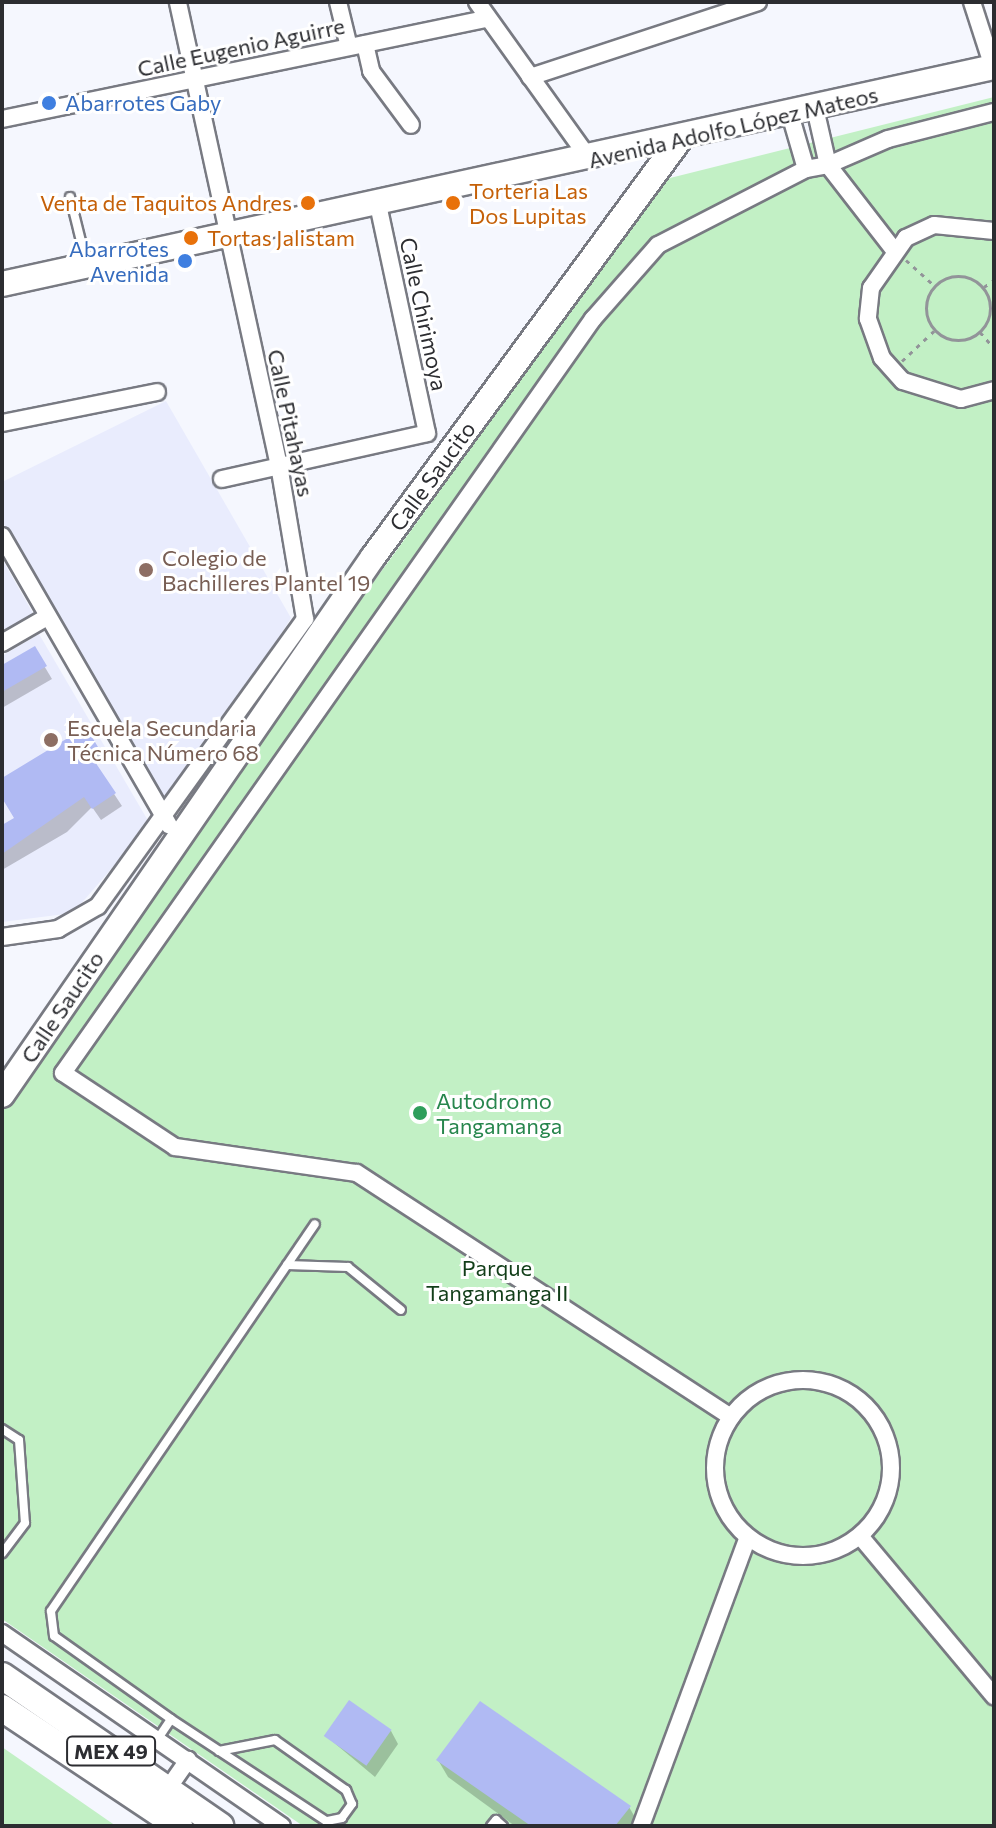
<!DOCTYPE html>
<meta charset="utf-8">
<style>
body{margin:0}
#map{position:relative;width:996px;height:1828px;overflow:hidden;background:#f5f7fe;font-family:Commissioner,sans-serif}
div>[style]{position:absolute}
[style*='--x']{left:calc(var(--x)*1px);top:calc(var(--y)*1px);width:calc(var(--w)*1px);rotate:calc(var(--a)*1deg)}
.built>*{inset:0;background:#e9ecfd}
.green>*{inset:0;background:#c2f0c5}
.shadow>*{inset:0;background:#0003}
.building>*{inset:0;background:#b0baf3;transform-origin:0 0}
.path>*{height:3px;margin-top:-1.5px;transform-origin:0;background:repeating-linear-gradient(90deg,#929499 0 4px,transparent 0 10px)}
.path>.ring{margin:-1.5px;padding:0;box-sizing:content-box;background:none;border:3px solid #929499;border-radius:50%}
.roads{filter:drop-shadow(2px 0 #787a82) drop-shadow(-2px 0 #787a82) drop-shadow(0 2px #787a82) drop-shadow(0 -2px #787a82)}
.lane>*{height:8px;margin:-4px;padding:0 4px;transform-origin:4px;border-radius:4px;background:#fff}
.street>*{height:16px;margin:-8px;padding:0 8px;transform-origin:8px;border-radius:8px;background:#fff}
.street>.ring{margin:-8px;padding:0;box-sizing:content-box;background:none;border:16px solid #fff;border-radius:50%}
.secondary>*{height:24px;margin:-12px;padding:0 12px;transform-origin:12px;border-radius:12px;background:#fff}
.primary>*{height:26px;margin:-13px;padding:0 13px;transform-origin:13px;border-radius:13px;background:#fff}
.dots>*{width:22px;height:22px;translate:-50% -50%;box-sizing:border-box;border:4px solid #fff;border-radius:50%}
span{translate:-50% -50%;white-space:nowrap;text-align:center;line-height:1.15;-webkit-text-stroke:6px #fff;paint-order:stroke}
.shield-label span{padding:2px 6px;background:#fff;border:2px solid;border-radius:6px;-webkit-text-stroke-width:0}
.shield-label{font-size:20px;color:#2c2d31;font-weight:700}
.street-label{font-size:22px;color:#2c2d31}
.shop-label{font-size:22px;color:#366cbe}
.left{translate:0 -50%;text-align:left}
.right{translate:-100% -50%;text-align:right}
.food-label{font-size:22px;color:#c56008}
.education-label{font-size:22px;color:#785e54}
.leisure-label{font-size:22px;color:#27864d}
.park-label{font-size:22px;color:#123e19}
.frame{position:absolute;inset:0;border:4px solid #2c2d31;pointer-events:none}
</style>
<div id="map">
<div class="built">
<i style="clip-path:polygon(166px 401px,291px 618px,167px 815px,2px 521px,2px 482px)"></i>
<i style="clip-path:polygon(2px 559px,38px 622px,2px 640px)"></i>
<i style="clip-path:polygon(39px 634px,150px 824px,73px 913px,2px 922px,2px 656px)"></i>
</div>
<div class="green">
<i style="clip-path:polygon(994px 97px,994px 1826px,303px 1826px,2px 1619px,2px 1094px,666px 179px)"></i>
<i style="clip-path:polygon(2px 1747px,116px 1826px,2px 1826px)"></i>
</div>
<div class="shadow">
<i style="clip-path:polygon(34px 649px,52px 679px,2px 708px,2px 668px)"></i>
<i style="clip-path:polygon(86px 730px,104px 760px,95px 765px,122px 806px,101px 820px,92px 807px,67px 832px,2px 870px,2px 827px,16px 819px,2px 780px)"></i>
<i style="clip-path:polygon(391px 1731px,398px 1744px,375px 1777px,326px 1736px)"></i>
<i style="clip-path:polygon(438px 1760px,629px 1807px,639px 1824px,515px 1826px,448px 1777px)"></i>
</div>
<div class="building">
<i style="clip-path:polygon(35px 646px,47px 666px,2px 692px,2px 665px)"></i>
<i style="clip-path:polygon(86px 727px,98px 747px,89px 753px,116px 793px,92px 809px,84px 797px,2px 854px,2px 825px,14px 818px,2px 798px,2px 778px)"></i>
<i style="left:349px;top:1700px;width:52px;height:44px;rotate:35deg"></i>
<i style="clip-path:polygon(480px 1701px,631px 1806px,615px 1826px,531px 1826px,436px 1760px)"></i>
</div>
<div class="path">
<i style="--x:906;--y:260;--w:39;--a:42"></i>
<i class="ring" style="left:926px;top:276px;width:61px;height:61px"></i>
<i style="--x:984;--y:287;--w:12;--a:-35"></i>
<i style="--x:980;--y:332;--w:21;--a:49"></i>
<i style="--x:902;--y:361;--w:44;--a:-43.2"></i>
</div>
<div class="roads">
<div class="lane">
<i style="--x:70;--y:197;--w:66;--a:76"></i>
<i style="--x:287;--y:1265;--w:61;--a:1.9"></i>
<i style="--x:348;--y:1267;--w:68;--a:39.1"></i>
<i style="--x:2;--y:1429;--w:20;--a:33"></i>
<i style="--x:19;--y:1440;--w:83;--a:85.9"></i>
<i style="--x:25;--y:1523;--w:38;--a:127"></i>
<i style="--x:157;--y:1740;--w:25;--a:-56"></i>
<i style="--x:219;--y:1751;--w:57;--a:-11.1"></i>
<i style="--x:275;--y:1740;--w:87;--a:35.2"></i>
<i style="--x:346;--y:1790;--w:15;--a:67"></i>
<i style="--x:352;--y:1804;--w:17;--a:126"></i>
<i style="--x:342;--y:1818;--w:16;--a:169"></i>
<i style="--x:326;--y:1821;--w:186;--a:-146.7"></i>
<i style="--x:171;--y:1719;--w:143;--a:-144.6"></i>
<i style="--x:54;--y:1636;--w:25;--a:-97"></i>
<i style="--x:51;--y:1611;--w:468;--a:-55.7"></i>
<i style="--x:491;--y:1826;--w:8;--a:-50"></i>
<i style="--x:496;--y:1820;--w:9;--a:41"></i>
</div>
<div class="street">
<i style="--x:338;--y:2;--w:46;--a:76.3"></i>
<i style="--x:477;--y:2;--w:194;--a:54.4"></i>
<i style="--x:972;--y:2;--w:68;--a:72.1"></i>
<i style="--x:365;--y:44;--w:28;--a:77"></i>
<i style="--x:371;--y:71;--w:67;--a:53.5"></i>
<i style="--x:530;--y:77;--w:240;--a:-18.2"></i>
<i style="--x:815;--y:108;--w:58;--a:77.2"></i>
<i style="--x:828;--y:165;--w:65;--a:-23.4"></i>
<i style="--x:888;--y:139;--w:109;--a:-14.3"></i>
<i style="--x:790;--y:114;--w:57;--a:73.8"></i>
<i style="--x:2;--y:119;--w:496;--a:-11.7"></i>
<i style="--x:994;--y:231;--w:60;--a:-174.3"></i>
<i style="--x:934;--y:225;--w:31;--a:155"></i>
<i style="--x:906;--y:238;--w:61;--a:125"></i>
<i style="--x:871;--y:288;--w:31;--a:96"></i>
<i style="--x:868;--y:319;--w:41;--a:70.3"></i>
<i style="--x:882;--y:358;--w:31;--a:48"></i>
<i style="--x:903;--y:381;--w:61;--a:17.2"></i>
<i style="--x:961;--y:399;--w:34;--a:-15"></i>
<i style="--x:2;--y:423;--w:158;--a:-11.3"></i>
<i style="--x:222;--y:479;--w:210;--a:-12.6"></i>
<i style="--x:427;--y:433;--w:233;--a:-102.1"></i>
<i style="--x:2;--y:536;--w:334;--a:60"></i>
<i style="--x:2;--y:643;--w:52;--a:-30"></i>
<i style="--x:2;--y:937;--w:57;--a:-8.1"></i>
<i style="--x:58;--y:929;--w:46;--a:-29.9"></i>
<i style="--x:98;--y:906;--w:354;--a:-54.2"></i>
<i style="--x:305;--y:619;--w:155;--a:-99.6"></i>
<i style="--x:279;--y:466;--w:475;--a:-102.3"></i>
<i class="ring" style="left:715px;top:1380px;width:160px;height:160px"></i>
<i style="--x:731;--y:1417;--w:447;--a:-146.9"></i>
<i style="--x:356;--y:1173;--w:183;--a:-171.8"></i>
<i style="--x:175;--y:1147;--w:134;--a:-146.5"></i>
<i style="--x:63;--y:1073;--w:922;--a:-54.9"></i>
<i style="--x:593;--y:319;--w:98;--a:-48.7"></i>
<i style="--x:658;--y:245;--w:166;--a:-27.2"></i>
<i style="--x:806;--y:169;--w:22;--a:-10"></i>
<i style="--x:828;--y:165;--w:108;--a:52.2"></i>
<i style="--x:860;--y:1536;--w:209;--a:50.1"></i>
<i style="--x:2;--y:1633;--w:340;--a:34.6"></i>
<i style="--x:167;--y:1790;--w:37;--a:-55"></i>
<i style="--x:641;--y:1826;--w:308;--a:-69.7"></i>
</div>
<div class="secondary">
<i style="--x:2;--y:284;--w:1015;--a:-12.34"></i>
<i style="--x:2;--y:1095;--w:654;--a:-55.41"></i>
<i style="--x:373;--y:557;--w:519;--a:-53.7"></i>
</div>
<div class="primary">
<i style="--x:2;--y:1676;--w:265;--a:34.5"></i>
<i style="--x:2;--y:1708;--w:213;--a:33.7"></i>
</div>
</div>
<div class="dots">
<i style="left:49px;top:103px;background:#3f7fe0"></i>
<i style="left:308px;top:203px;background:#e8710a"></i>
<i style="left:453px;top:203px;background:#e8710a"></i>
<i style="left:191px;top:238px;background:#e8710a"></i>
<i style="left:185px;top:261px;background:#3f7fe0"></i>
<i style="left:146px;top:570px;background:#8d6e63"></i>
<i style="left:51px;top:740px;background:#8d6e63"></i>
<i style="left:420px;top:1113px;background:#2e9e5b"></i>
</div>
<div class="shield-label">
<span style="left:111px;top:1751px">MEX 49</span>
</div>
<div class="street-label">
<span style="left:241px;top:47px;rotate:-12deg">Calle Eugenio Aguirre</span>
<span style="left:733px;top:127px;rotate:-13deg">Avenida Adolfo López Mateos</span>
<span style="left:424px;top:314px;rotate:78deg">Calle Chirimoya</span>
<span style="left:291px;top:423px;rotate:78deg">Calle Pitahayas</span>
<span style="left:432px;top:476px;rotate:-54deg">Calle Saucito</span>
<span style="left:62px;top:1007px;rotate:-56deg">Calle Saucito</span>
</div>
<div class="shop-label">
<span class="left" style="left:65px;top:103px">Abarrotes Gaby</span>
<span class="right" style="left:169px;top:261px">Abarrotes<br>Avenida</span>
</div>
<div class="food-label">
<span class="left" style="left:469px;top:203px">Torteria Las<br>Dos Lupitas</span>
<span class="right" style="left:292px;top:203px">Venta de Taquitos Andres</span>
<span class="left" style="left:207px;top:238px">Tortas Jalistam</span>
</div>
<div class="education-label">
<span class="left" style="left:162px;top:570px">Colegio de<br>Bachilleres Plantel 19</span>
<span class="left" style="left:67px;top:740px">Escuela Secundaria<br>Técnica Número 68</span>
</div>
<div class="leisure-label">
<span class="left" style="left:436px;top:1113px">Autodromo<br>Tangamanga</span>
</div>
<div class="park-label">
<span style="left:497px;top:1280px">Parque<br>Tangamanga II</span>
</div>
<div class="frame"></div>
</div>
